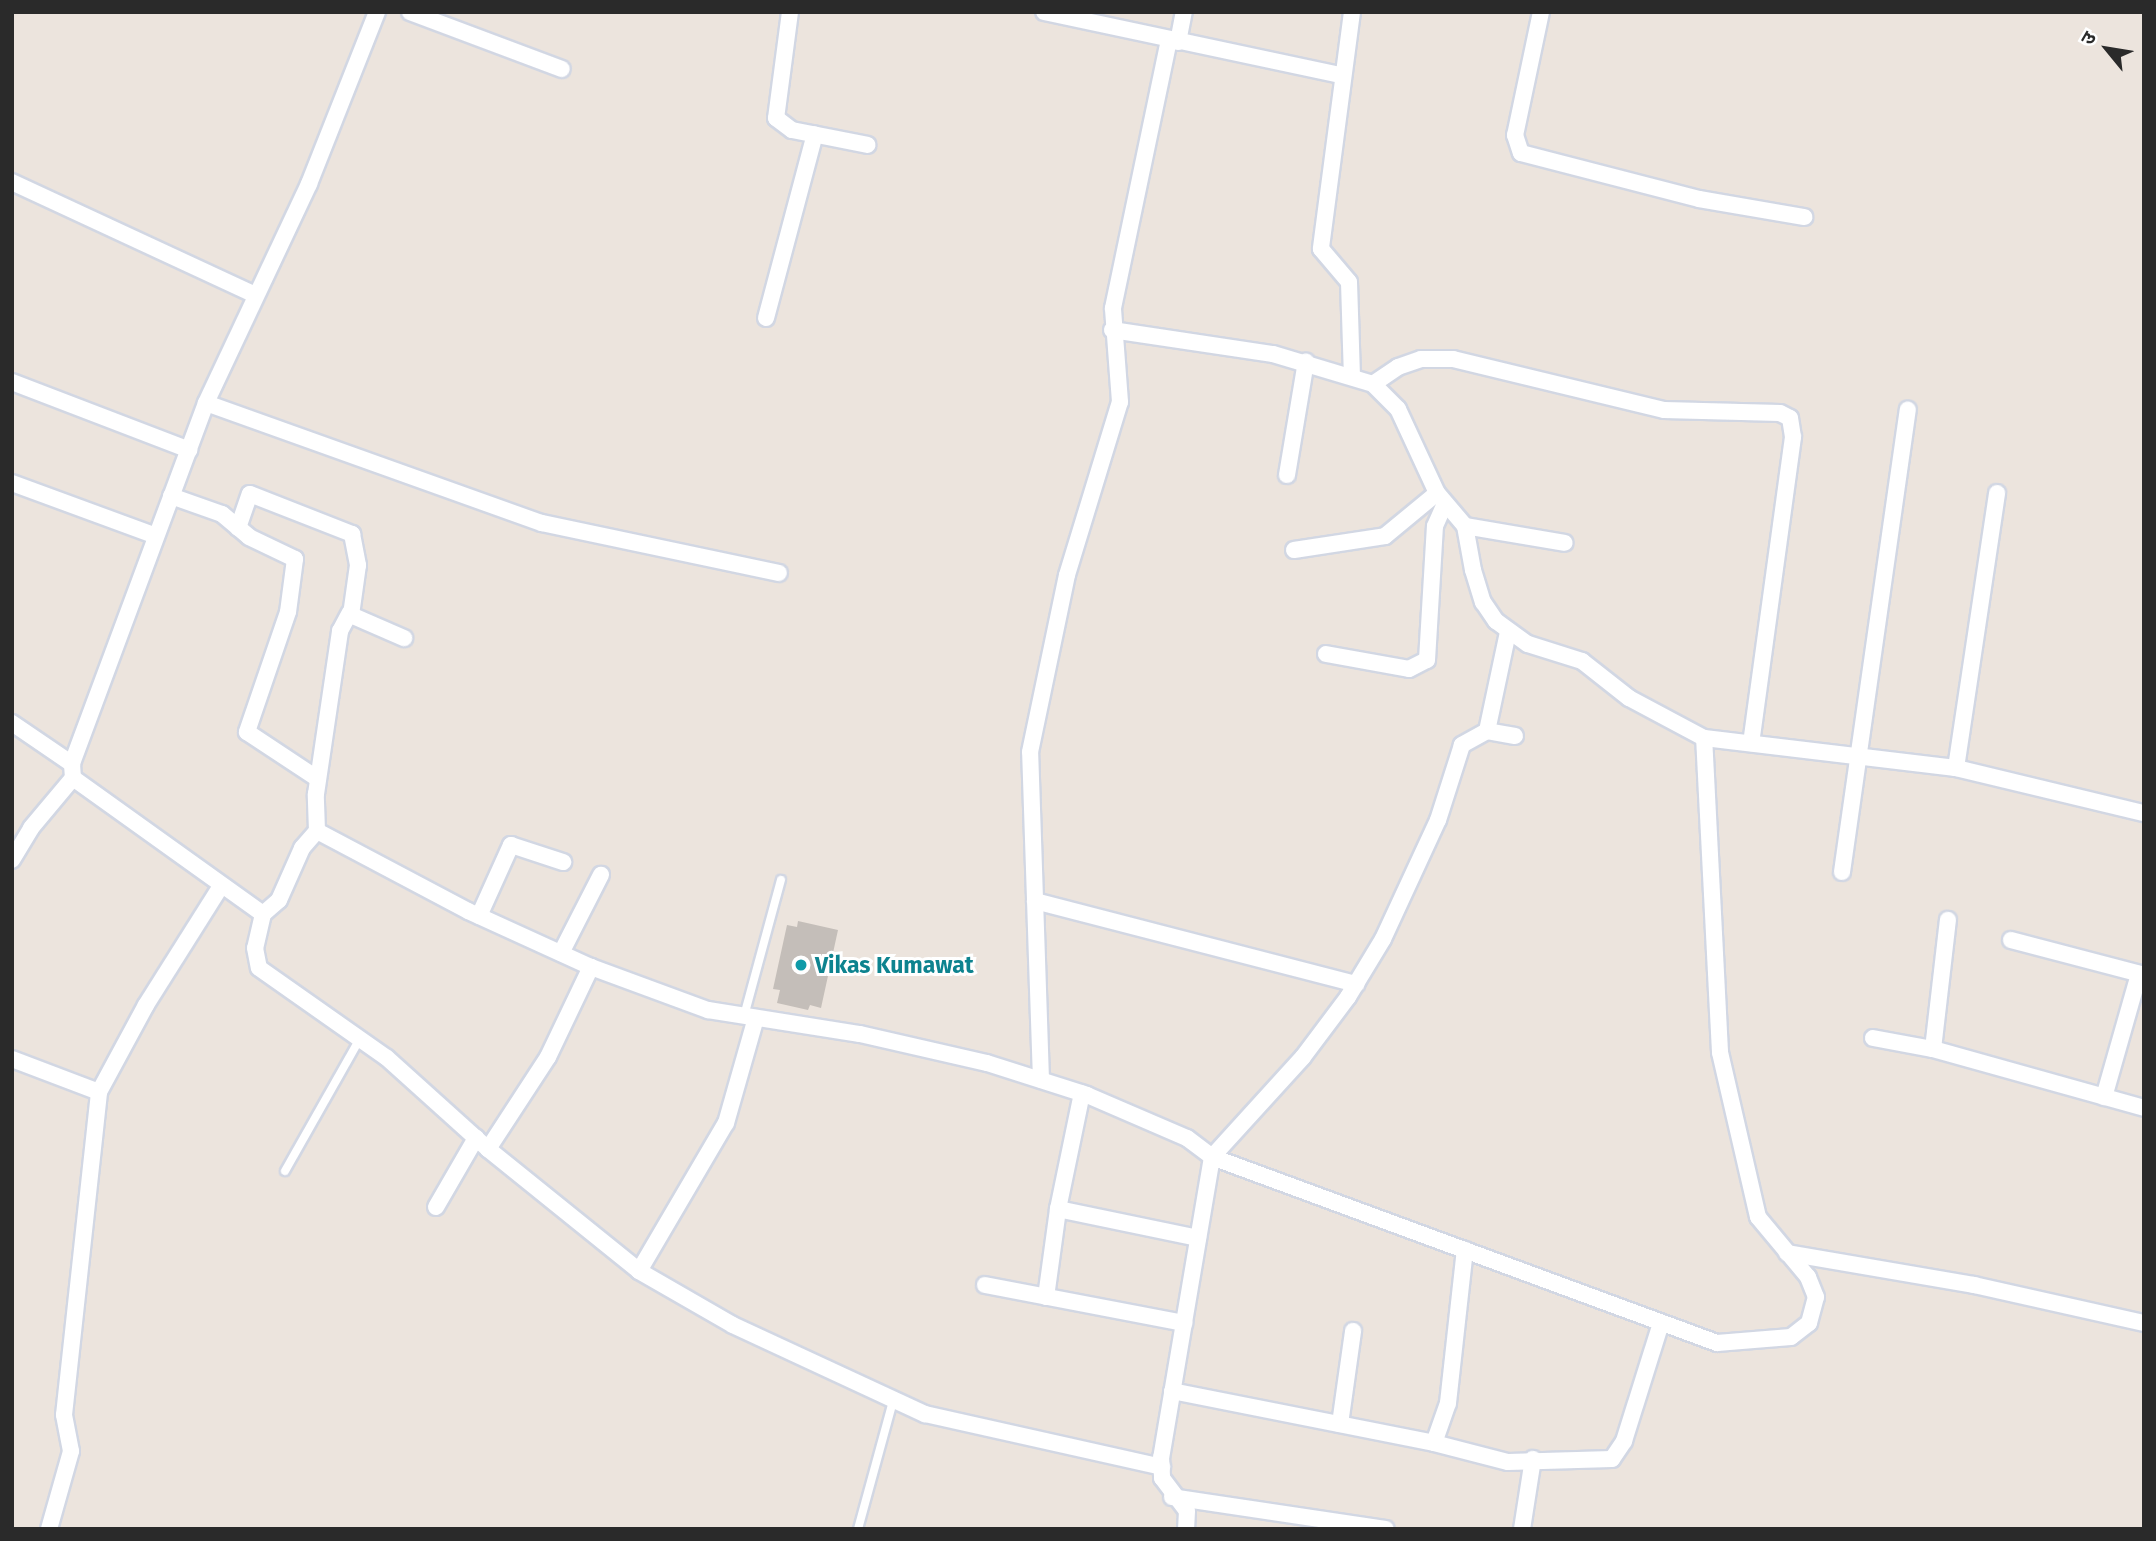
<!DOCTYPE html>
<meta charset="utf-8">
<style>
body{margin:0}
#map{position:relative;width:2156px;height:1541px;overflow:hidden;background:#ece4dd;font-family:"Fira Sans","Noto Sans Devanagari",sans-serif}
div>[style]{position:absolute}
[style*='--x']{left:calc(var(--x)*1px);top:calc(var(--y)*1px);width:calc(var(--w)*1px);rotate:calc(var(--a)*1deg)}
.building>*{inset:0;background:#c4beb9}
.roads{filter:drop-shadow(2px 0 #d2d7e3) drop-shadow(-2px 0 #d2d7e3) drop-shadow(0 2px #d2d7e3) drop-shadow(0 -2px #d2d7e3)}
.service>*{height:8px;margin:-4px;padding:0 4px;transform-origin:4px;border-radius:4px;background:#fff}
.minor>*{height:16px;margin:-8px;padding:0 8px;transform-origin:8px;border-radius:8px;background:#fff}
.dots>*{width:19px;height:19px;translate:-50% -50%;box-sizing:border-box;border:4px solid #fff;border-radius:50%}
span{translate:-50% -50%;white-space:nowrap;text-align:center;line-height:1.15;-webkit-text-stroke:6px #fff;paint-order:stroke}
.culture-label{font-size:23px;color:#0d838f;font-weight:700}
.left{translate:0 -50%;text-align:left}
.frame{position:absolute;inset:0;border:14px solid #2a2a2a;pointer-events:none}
.north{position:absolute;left:2072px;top:14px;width:70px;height:70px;-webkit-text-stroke:5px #fff;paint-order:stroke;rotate:300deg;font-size:19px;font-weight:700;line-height:28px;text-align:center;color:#2a2a2a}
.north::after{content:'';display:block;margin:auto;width:24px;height:32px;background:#2a2a2a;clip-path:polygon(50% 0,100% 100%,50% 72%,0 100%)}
</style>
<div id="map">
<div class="building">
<i style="clip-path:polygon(798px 921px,838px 930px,821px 1008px,810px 1005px,808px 1010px,777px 1003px,780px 990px,773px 989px,787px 925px,797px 927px)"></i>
</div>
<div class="roads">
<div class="service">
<i style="--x:744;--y:1016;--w:141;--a:-74.8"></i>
<i style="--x:285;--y:1171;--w:150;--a:-60.5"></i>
<i style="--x:858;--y:1529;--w:133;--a:-74.7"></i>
</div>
<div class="minor">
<i style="--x:377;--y:12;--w:185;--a:111.6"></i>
<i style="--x:309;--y:184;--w:242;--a:115.2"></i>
<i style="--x:206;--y:403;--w:385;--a:110.4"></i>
<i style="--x:72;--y:764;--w:14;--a:86"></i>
<i style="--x:73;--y:778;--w:234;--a:35.6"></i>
<i style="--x:263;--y:914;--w:21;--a:-41"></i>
<i style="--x:279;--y:900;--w:57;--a:-66.1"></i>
<i style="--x:302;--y:848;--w:23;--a:-49"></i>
<i style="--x:317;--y:831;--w:171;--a:27.9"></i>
<i style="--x:468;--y:911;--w:135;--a:24.5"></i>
<i style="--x:591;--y:967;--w:125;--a:20.2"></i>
<i style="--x:708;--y:1010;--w:154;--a:9"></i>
<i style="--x:860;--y:1034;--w:130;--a:12.9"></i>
<i style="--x:987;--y:1063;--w:105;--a:17.7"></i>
<i style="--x:1087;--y:1095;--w:109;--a:23.3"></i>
<i style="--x:1187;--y:1138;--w:31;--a:37"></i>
<i style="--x:1212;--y:1157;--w:304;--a:99.6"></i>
<i style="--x:1161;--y:1457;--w:21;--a:87"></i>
<i style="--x:1162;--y:1478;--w:41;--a:52.9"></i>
<i style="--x:1187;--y:1511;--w:18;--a:93"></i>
<i style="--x:410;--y:12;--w:162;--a:20.6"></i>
<i style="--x:790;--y:12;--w:107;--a:97.5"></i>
<i style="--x:776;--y:118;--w:20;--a:37"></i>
<i style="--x:792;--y:130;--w:77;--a:11.2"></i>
<i style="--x:1044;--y:12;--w:304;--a:12"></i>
<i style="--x:1352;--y:12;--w:239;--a:97.5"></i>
<i style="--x:1321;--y:249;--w:43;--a:49.7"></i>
<i style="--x:1349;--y:282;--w:94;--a:88.2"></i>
<i style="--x:1541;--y:12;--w:126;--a:101.9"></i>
<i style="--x:1515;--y:135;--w:19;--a:72"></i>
<i style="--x:1521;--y:153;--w:184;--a:14.5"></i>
<i style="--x:1699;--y:199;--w:107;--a:9.7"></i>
<i style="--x:1178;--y:42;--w:31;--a:-79"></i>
<i style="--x:12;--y:182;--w:268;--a:24.9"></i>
<i style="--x:766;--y:318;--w:190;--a:-75.1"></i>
<i style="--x:1112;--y:330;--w:163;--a:8.5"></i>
<i style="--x:1273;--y:354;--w:104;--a:16.7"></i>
<i style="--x:1373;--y:384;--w:35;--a:45"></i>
<i style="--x:1398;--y:409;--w:93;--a:65.1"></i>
<i style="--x:1437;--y:493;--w:43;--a:49.7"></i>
<i style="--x:1465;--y:526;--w:45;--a:79.7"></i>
<i style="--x:1473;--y:570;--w:34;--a:73"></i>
<i style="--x:1483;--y:602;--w:23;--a:56"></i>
<i style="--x:1496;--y:621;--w:39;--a:36"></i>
<i style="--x:1528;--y:644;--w:57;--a:17.5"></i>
<i style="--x:1582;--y:661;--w:60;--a:38.2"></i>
<i style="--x:1629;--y:698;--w:85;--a:28.1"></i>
<i style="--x:1704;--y:738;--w:254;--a:6.8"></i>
<i style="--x:1956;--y:768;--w:193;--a:13.5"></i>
<i style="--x:12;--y:382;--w:190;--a:21"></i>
<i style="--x:1373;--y:384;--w:30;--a:-34"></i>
<i style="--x:1398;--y:367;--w:24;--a:-19"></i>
<i style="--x:1421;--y:359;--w:32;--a:0"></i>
<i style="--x:1453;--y:359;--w:217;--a:13.6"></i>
<i style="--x:1664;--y:410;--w:116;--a:1.5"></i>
<i style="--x:1780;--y:413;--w:11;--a:27"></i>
<i style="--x:1790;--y:418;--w:19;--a:81"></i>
<i style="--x:1793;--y:437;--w:309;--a:97.8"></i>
<i style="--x:206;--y:403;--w:357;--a:19.7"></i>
<i style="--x:542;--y:523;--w:242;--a:11.9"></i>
<i style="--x:1287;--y:475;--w:115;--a:-80.5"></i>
<i style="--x:12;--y:483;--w:153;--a:20.2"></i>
<i style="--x:171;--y:496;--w:54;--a:19.4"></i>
<i style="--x:222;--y:514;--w:35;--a:40"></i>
<i style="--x:249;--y:537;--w:51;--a:25.6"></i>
<i style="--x:295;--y:559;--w:53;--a:97.5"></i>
<i style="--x:288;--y:612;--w:127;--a:108.9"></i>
<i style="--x:247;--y:732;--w:85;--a:33.5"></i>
<i style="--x:1465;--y:526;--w:101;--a:9.6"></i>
<i style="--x:238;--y:528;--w:36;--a:-71"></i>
<i style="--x:250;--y:494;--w:110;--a:21.4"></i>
<i style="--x:352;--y:534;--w:32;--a:79"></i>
<i style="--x:358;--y:565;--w:50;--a:98"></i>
<i style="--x:351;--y:615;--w:58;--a:23.5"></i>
<i style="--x:1294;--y:550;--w:92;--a:-8.7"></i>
<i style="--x:1385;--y:536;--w:67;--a:-39.6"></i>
<i style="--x:1326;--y:654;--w:84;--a:10.2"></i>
<i style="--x:1409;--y:669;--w:20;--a:-27"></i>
<i style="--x:1427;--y:660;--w:134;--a:-86.6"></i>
<i style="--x:1435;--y:526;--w:24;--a:-66"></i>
<i style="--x:12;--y:723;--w:73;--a:34.3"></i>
<i style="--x:1487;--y:731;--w:101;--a:-78"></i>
<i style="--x:1515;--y:736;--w:28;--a:-170"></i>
<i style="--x:1487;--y:731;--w:29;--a:151"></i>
<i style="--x:1462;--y:745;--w:79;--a:107.7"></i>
<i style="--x:1438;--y:820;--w:131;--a:114.8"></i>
<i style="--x:1383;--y:939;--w:68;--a:121.1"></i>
<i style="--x:1348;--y:997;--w:75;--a:126.9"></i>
<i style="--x:1303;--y:1057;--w:135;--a:132.3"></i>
<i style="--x:1212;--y:1157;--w:538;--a:20.22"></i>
<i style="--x:1717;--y:1343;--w:74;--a:-4.6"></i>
<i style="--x:1791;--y:1337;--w:23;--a:-38"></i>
<i style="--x:1809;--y:1323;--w:27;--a:-75"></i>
<i style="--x:1816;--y:1297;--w:22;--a:-112"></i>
<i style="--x:1808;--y:1277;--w:78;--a:-129.8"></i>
<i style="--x:1758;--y:1217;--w:169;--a:-103"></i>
<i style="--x:1720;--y:1052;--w:314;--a:-92.9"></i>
<i style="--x:1956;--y:768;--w:278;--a:-81.5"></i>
<i style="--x:317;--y:831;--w:37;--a:-92"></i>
<i style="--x:316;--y:794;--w:165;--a:-81.6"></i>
<i style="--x:340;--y:631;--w:21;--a:-62"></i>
<i style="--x:12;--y:860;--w:37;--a:-59"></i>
<i style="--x:31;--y:828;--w:65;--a:-50"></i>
<i style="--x:1842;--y:872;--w:467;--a:-81.9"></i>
<i style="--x:1035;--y:901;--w:332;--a:14.5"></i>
<i style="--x:263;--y:914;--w:35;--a:103"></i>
<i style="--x:255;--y:948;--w:20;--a:79"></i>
<i style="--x:259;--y:968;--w:156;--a:35.1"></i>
<i style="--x:387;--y:1058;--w:136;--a:42"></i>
<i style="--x:488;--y:1149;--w:194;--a:38.9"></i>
<i style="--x:639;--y:1271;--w:172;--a:-59.6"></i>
<i style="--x:726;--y:1123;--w:109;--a:-74.1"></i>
<i style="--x:479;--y:916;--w:78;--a:-65.7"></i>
<i style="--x:511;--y:845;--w:55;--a:18.1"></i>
<i style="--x:2011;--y:940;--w:138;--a:14.7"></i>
<i style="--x:561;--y:953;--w:88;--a:-62.9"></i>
<i style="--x:1873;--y:1038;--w:61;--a:10.4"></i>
<i style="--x:1933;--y:1049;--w:219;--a:15.6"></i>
<i style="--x:1933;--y:1049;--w:130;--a:-83.4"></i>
<i style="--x:12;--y:1059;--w:93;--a:20.8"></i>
<i style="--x:99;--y:1092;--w:99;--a:-61.6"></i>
<i style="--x:146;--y:1005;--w:141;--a:-57.8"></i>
<i style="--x:1041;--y:1080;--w:328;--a:-91.9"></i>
<i style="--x:1030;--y:752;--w:181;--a:-78.2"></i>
<i style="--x:1067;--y:575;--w:181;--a:-73"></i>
<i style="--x:1120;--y:402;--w:94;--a:-94.3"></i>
<i style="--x:1113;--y:308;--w:274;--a:-78.2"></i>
<i style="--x:2104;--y:1097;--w:128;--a:-74.1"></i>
<i style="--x:488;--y:1149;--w:110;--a:-56.9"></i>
<i style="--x:548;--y:1057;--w:100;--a:-64.5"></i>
<i style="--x:436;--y:1207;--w:80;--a:-59.9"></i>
<i style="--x:1058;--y:1209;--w:143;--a:11.7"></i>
<i style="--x:1787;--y:1253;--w:190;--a:9.7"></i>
<i style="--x:1974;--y:1285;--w:174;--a:12.6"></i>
<i style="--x:639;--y:1271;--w:108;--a:29.9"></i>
<i style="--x:733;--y:1325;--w:212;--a:24.9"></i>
<i style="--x:925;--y:1414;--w:243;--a:12.6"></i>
<i style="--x:985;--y:1285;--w:203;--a:10.8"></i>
<i style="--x:1046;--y:1297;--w:89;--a:-82.2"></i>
<i style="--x:1058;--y:1209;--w:118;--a:-78.3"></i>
<i style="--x:1172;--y:1391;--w:267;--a:11.2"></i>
<i style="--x:1434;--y:1443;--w:42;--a:-70.7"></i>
<i style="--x:1448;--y:1403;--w:154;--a:-83.7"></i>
<i style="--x:1340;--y:1424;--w:94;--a:-82"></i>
<i style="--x:1434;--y:1443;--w:76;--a:14.4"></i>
<i style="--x:1508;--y:1462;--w:104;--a:-1.7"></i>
<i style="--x:1612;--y:1459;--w:22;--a:-56"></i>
<i style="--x:1624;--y:1441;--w:124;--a:-72.6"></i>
<i style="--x:1172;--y:1497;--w:216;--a:8.5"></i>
<i style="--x:49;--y:1529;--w:81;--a:-74.2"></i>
<i style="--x:71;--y:1451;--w:37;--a:-101"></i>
<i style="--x:64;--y:1415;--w:325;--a:-83.8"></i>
<i style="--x:1522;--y:1529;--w:71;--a:-81.1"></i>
</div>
</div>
<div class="dots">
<i style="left:801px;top:965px;background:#0f9aa8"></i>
</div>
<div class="culture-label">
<span class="left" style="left:815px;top:965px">Vikas Kumawat</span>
</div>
<div class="frame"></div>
<div class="north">उ</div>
</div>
